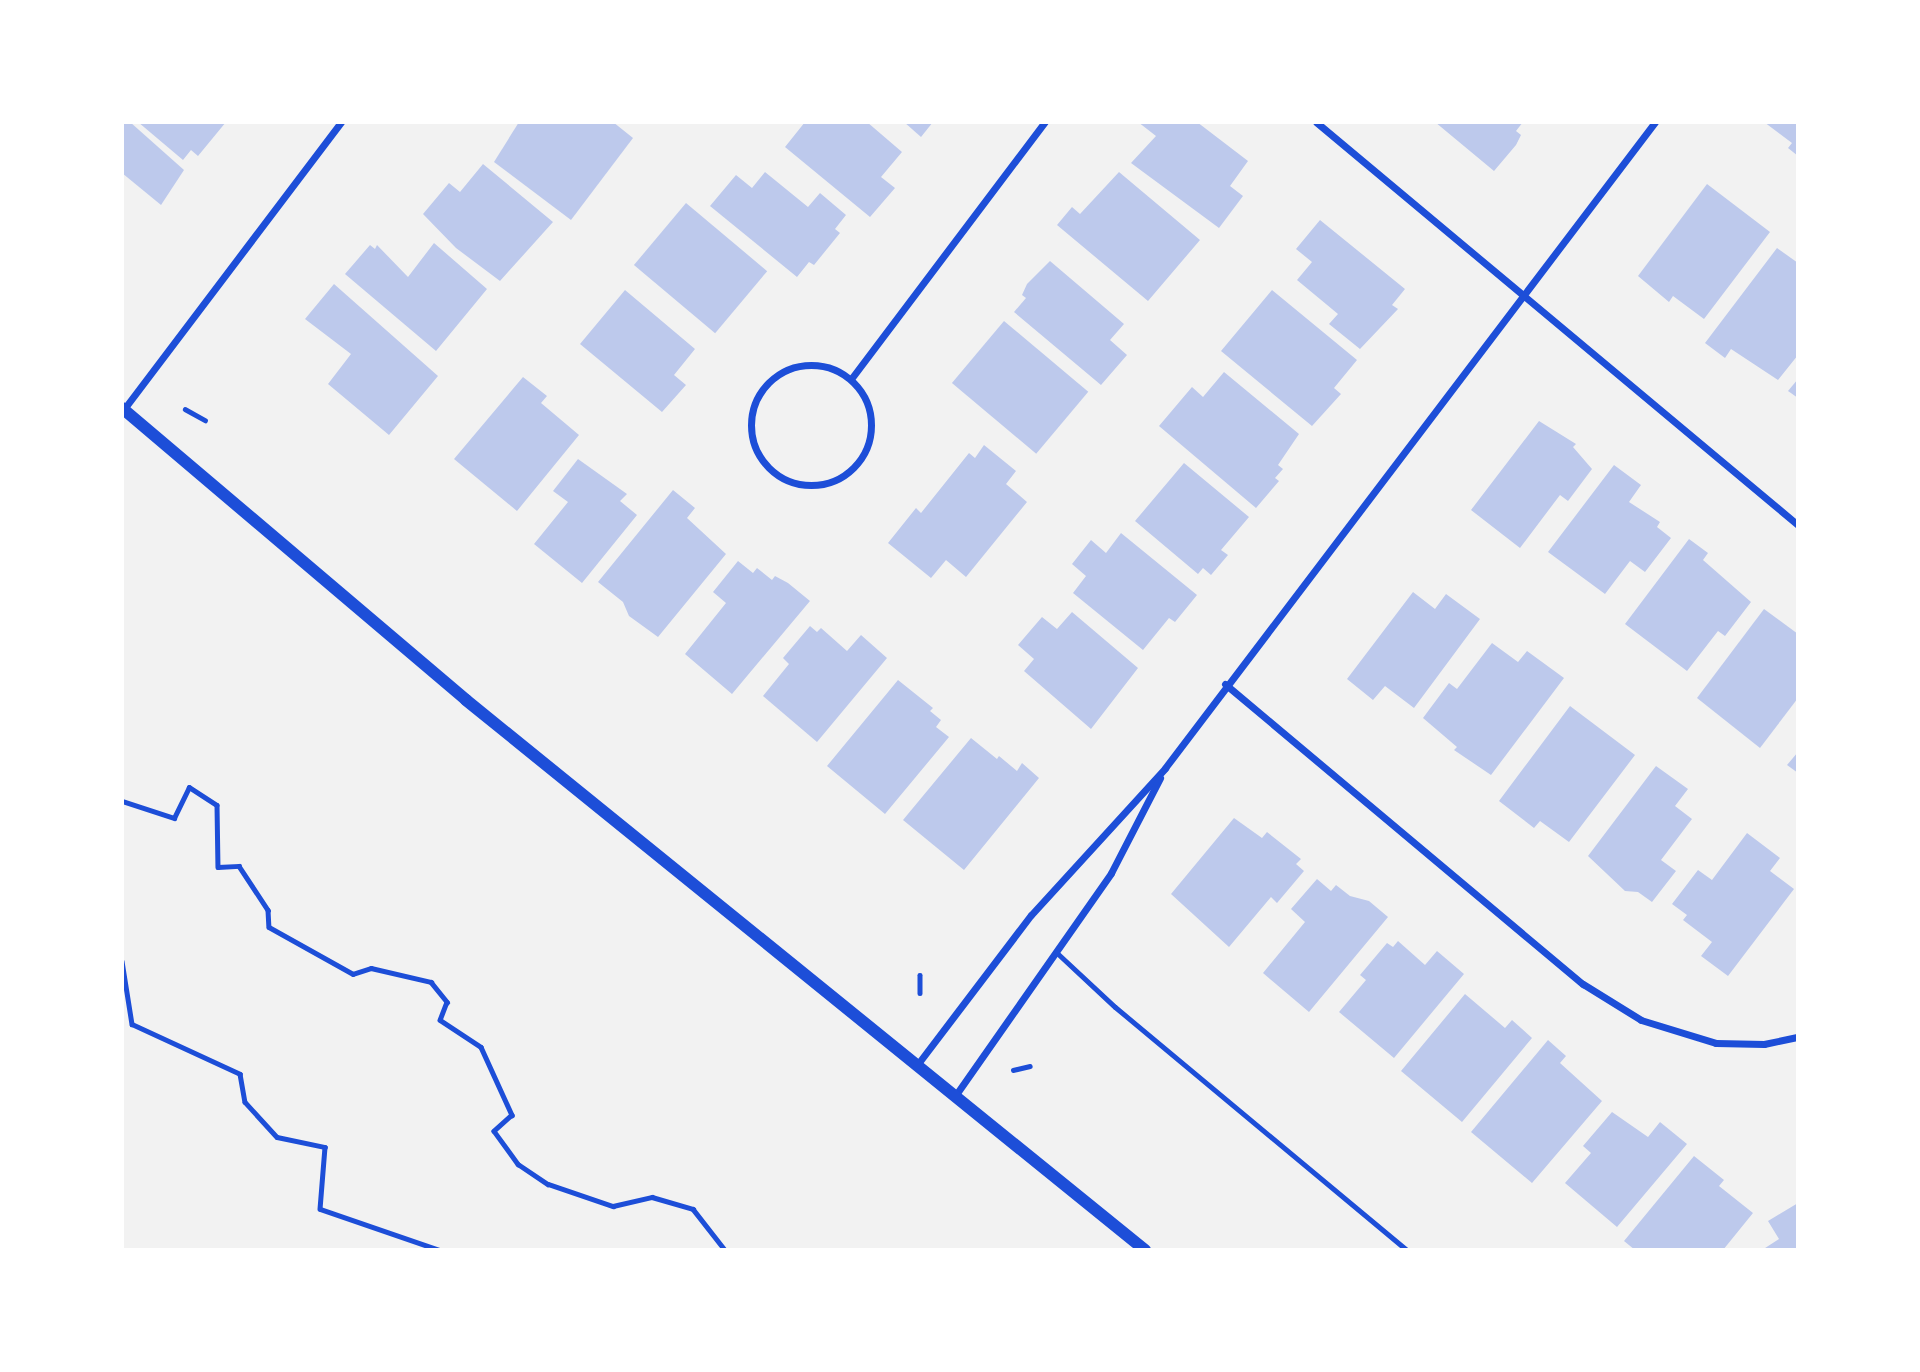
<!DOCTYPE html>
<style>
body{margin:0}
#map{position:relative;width:1920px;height:1372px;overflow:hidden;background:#f2f2f2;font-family:Mulish,sans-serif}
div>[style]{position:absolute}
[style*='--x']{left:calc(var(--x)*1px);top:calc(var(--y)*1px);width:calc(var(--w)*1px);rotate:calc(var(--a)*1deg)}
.building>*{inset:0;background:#bdc9ec;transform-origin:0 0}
.path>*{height:4.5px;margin:-2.25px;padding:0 2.25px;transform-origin:2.25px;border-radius:2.25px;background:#1d4ed8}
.service>*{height:5px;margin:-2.5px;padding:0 2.5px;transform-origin:2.5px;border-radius:2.5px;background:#1d4ed8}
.minor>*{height:7px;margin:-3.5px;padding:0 3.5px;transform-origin:3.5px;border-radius:3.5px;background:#1d4ed8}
.minor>.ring{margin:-3.5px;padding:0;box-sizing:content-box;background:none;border:7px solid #1d4ed8;border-radius:50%}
.tertiary>*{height:12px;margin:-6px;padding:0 6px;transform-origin:6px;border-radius:6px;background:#1d4ed8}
span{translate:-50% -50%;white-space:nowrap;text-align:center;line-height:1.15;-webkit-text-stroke:5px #fff;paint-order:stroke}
.frame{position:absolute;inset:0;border:124px solid #fff;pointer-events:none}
</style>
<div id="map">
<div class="building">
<i style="clip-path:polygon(122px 122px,130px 122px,184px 170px,161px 205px,122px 173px)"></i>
<i style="clip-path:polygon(138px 122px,226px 122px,198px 156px,191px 150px,183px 160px)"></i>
<i style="clip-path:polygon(519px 122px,613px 122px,633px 138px,571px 220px,494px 162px)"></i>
<i style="clip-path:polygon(805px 122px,867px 122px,902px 152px,881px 177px,895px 188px,870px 217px,785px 147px)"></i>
<i style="clip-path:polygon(904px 122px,933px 122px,921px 137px)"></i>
<i style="clip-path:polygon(1138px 122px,1197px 122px,1248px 161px,1230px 186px,1243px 196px,1219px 228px,1131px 163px,1156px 136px)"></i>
<i style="clip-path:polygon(1435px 122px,1523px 122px,1516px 131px,1521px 135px,1516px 145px,1494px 171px)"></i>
<i style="clip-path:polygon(1764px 122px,1798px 122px,1798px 156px,1788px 148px,1792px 143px)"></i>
<i style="clip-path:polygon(483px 164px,553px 222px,500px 281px,456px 248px,423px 214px,449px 183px,460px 192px)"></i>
<i style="clip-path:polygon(765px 172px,808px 207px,820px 193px,846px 215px,835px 229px,840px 233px,814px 265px,809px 262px,797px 277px,710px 206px,736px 175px,752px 188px)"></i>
<i style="clip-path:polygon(1119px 172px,1200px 240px,1148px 301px,1057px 225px,1072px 207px,1080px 214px)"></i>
<i style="clip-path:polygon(1707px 184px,1770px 232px,1704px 319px,1673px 296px,1669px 302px,1638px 276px)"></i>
<i style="left:686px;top:203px;width:106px;height:81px;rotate:40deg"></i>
<i style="clip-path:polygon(1320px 220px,1405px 289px,1392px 305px,1398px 309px,1360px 349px,1329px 324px,1338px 314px,1297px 280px,1312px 262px,1296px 249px)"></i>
<i style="clip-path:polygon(434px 243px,487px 289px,436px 351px,345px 274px,370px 245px,375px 249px,377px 245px,408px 277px)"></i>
<i style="clip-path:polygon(1777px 248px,1798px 263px,1798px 355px,1778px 380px,1731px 349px,1725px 358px,1705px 343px)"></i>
<i style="clip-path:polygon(1050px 261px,1124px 324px,1110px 340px,1127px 355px,1101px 385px,1014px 312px,1026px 298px,1022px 295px,1027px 284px)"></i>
<i style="clip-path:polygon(334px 284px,438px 376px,389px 435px,328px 384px,351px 354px,305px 319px)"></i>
<i style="clip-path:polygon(625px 290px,695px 349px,674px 375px,686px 385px,662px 412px,580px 344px)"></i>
<i style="clip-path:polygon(1272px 290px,1357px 360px,1334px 388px,1341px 394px,1312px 426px,1221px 351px)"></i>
<i style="left:1004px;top:321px;width:110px;height:81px;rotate:40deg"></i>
<i style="clip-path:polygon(1224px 372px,1299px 434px,1278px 465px,1283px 469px,1275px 478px,1279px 481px,1256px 508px,1159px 426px,1192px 387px,1203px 397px)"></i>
<i style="clip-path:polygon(523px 377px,547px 396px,541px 403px,579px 435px,517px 511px,454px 459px)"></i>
<i style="clip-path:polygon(1798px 379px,1798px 398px,1788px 391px)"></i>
<i style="clip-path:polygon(1539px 421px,1576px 444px,1573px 447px,1592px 469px,1568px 501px,1560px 495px,1520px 548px,1471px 510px)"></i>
<i style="clip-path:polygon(984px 445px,1016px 471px,1006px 484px,1027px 502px,966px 577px,946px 560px,931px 578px,888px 543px,916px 508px,921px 513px,969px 453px,975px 458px)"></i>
<i style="clip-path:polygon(578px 459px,627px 494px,620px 501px,637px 515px,582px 583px,534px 544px,568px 502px,553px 491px)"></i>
<i style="clip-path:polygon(1184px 463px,1249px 517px,1221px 550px,1228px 555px,1211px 575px,1203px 568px,1198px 574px,1135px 521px)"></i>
<i style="clip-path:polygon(1614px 465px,1641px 485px,1629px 502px,1660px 522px,1657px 527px,1671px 538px,1645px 572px,1630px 561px,1605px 594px,1548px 552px)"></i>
<i style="clip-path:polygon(673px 490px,695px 508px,687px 518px,726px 554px,658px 637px,629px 616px,623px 602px,598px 582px)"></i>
<i style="clip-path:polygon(1121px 533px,1197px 595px,1175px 622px,1169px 618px,1143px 650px,1073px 593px,1086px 576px,1072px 564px,1091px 540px,1106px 553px)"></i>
<i style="clip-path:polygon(1689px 539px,1708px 553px,1703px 560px,1751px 602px,1725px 636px,1718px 631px,1687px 671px,1625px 624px)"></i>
<i style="clip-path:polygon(738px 561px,753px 573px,757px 568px,772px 580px,775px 576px,788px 583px,810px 601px,732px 694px,685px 654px,726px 603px,713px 592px)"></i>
<i style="clip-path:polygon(1413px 592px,1435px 609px,1446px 594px,1480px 619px,1414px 708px,1385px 686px,1373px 700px,1347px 679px)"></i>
<i style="clip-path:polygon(1764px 609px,1798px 634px,1798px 698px,1760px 748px,1697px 698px)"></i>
<i style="clip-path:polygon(1072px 612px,1138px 668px,1091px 729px,1024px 671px,1034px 659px,1018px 645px,1042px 617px,1057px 629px)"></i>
<i style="clip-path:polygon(810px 626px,817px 632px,821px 628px,847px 651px,861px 635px,887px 658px,817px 742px,763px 696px,789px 664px,783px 658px)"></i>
<i style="clip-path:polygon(1492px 643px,1518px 662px,1527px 651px,1564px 678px,1491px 775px,1454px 750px,1457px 747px,1423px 718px,1449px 683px,1457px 689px)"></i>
<i style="clip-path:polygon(898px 680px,933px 708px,930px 711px,941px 720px,936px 727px,949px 737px,885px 814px,827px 766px)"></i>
<i style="clip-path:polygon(1570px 706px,1635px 755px,1569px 842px,1540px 821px,1534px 828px,1499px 801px)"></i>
<i style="clip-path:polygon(971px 738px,997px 759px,999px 756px,1017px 771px,1022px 763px,1039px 778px,964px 870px,903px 820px)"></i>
<i style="clip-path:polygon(1798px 752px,1798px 773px,1787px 765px)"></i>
<i style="clip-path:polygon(1656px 766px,1688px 789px,1675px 806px,1692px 819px,1661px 860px,1676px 871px,1652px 902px,1638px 892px,1625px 891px,1588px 856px)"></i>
<i style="clip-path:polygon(1234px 818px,1262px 838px,1267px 832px,1301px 859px,1296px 864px,1304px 871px,1277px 903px,1271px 897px,1229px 947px,1171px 894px)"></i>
<i style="clip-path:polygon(1747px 833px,1780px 858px,1770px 871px,1794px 889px,1728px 976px,1701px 956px,1712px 942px,1683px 920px,1687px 915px,1672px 904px,1698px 870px,1712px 880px)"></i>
<i style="clip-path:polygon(1317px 879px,1331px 891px,1336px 885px,1350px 896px,1369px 901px,1388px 917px,1309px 1012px,1263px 973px,1305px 922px,1291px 909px)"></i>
<i style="clip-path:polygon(1398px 941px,1425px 965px,1437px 951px,1464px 974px,1394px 1058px,1339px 1012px,1366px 980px,1360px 975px,1387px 943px,1393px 947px)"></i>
<i style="clip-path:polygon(1465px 994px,1505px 1028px,1512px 1020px,1532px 1038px,1462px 1122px,1401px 1071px)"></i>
<i style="clip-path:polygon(1548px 1040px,1566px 1056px,1560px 1063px,1602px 1101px,1532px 1183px,1471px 1132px)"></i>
<i style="clip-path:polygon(1612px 1112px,1648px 1137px,1660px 1122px,1687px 1144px,1617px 1227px,1565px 1183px,1591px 1153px,1583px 1146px)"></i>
<i style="clip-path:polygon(1694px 1156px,1724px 1180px,1719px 1186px,1753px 1213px,1723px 1250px,1635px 1250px,1624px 1241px)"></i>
<i style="clip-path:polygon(1798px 1203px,1798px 1250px,1762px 1250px,1779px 1239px,1768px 1221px)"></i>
</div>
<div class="path">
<i style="--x:185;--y:409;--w:23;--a:29"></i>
<i style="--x:122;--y:801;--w:55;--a:18.1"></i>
<i style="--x:174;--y:818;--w:34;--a:-64"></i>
<i style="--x:189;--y:787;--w:33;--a:33"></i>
<i style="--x:217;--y:805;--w:62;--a:89.1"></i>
<i style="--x:218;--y:867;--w:21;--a:-3"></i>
<i style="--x:239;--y:866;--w:53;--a:56.6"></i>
<i style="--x:268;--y:910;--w:17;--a:87"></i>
<i style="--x:269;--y:927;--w:96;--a:29.2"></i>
<i style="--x:353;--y:974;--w:19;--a:-18"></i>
<i style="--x:371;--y:968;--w:62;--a:13.1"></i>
<i style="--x:431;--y:982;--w:26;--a:51"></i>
<i style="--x:447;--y:1002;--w:19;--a:111"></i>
<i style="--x:440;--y:1020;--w:49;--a:33.4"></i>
<i style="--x:481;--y:1047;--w:75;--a:65.5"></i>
<i style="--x:512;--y:1115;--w:24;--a:138"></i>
<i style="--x:494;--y:1131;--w:41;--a:54"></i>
<i style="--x:518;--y:1164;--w:36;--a:34"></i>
<i style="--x:548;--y:1184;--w:69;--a:18.7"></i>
<i style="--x:613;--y:1206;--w:40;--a:-13"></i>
<i style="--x:652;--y:1197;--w:43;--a:16.3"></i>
<i style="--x:693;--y:1209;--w:52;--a:52"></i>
<i style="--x:122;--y:961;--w:64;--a:81"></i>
<i style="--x:132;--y:1024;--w:119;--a:24.8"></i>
<i style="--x:240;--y:1074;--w:28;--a:80"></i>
<i style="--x:245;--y:1102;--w:47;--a:47.6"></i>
<i style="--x:277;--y:1137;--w:49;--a:11.8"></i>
<i style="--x:325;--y:1147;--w:62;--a:94.6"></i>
<i style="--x:320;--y:1209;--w:127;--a:18.9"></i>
<i style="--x:920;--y:975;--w:18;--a:90"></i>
<i style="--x:1013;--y:1070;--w:17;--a:-13"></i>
</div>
<div class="service">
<i style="--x:1057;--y:953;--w:79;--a:43"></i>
<i style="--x:1115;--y:1007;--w:380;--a:39.8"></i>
</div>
<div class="minor">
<i style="--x:1316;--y:122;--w:628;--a:39.9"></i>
<i class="ring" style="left:751px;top:365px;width:113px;height:113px"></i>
<i style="--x:851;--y:379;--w:322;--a:-53"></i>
<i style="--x:124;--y:409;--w:360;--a:-52.9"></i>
<i style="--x:1225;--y:684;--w:467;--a:40"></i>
<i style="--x:1583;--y:984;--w:68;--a:31.8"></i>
<i style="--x:1641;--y:1020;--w:78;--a:17"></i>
<i style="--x:1716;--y:1043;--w:48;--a:1.2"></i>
<i style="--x:1764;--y:1044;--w:35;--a:-12"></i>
<i style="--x:917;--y:1065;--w:188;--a:-52.8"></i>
<i style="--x:1031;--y:915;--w:199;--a:-47.6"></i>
<i style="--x:1165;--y:768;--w:811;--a:-52.82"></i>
<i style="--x:955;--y:1096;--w:272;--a:-55"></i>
<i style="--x:1111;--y:873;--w:107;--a:-62.7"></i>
</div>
<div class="tertiary">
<i style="--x:122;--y:408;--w:451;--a:40.3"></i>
<i style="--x:466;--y:700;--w:874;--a:39.01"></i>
</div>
<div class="frame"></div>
</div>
